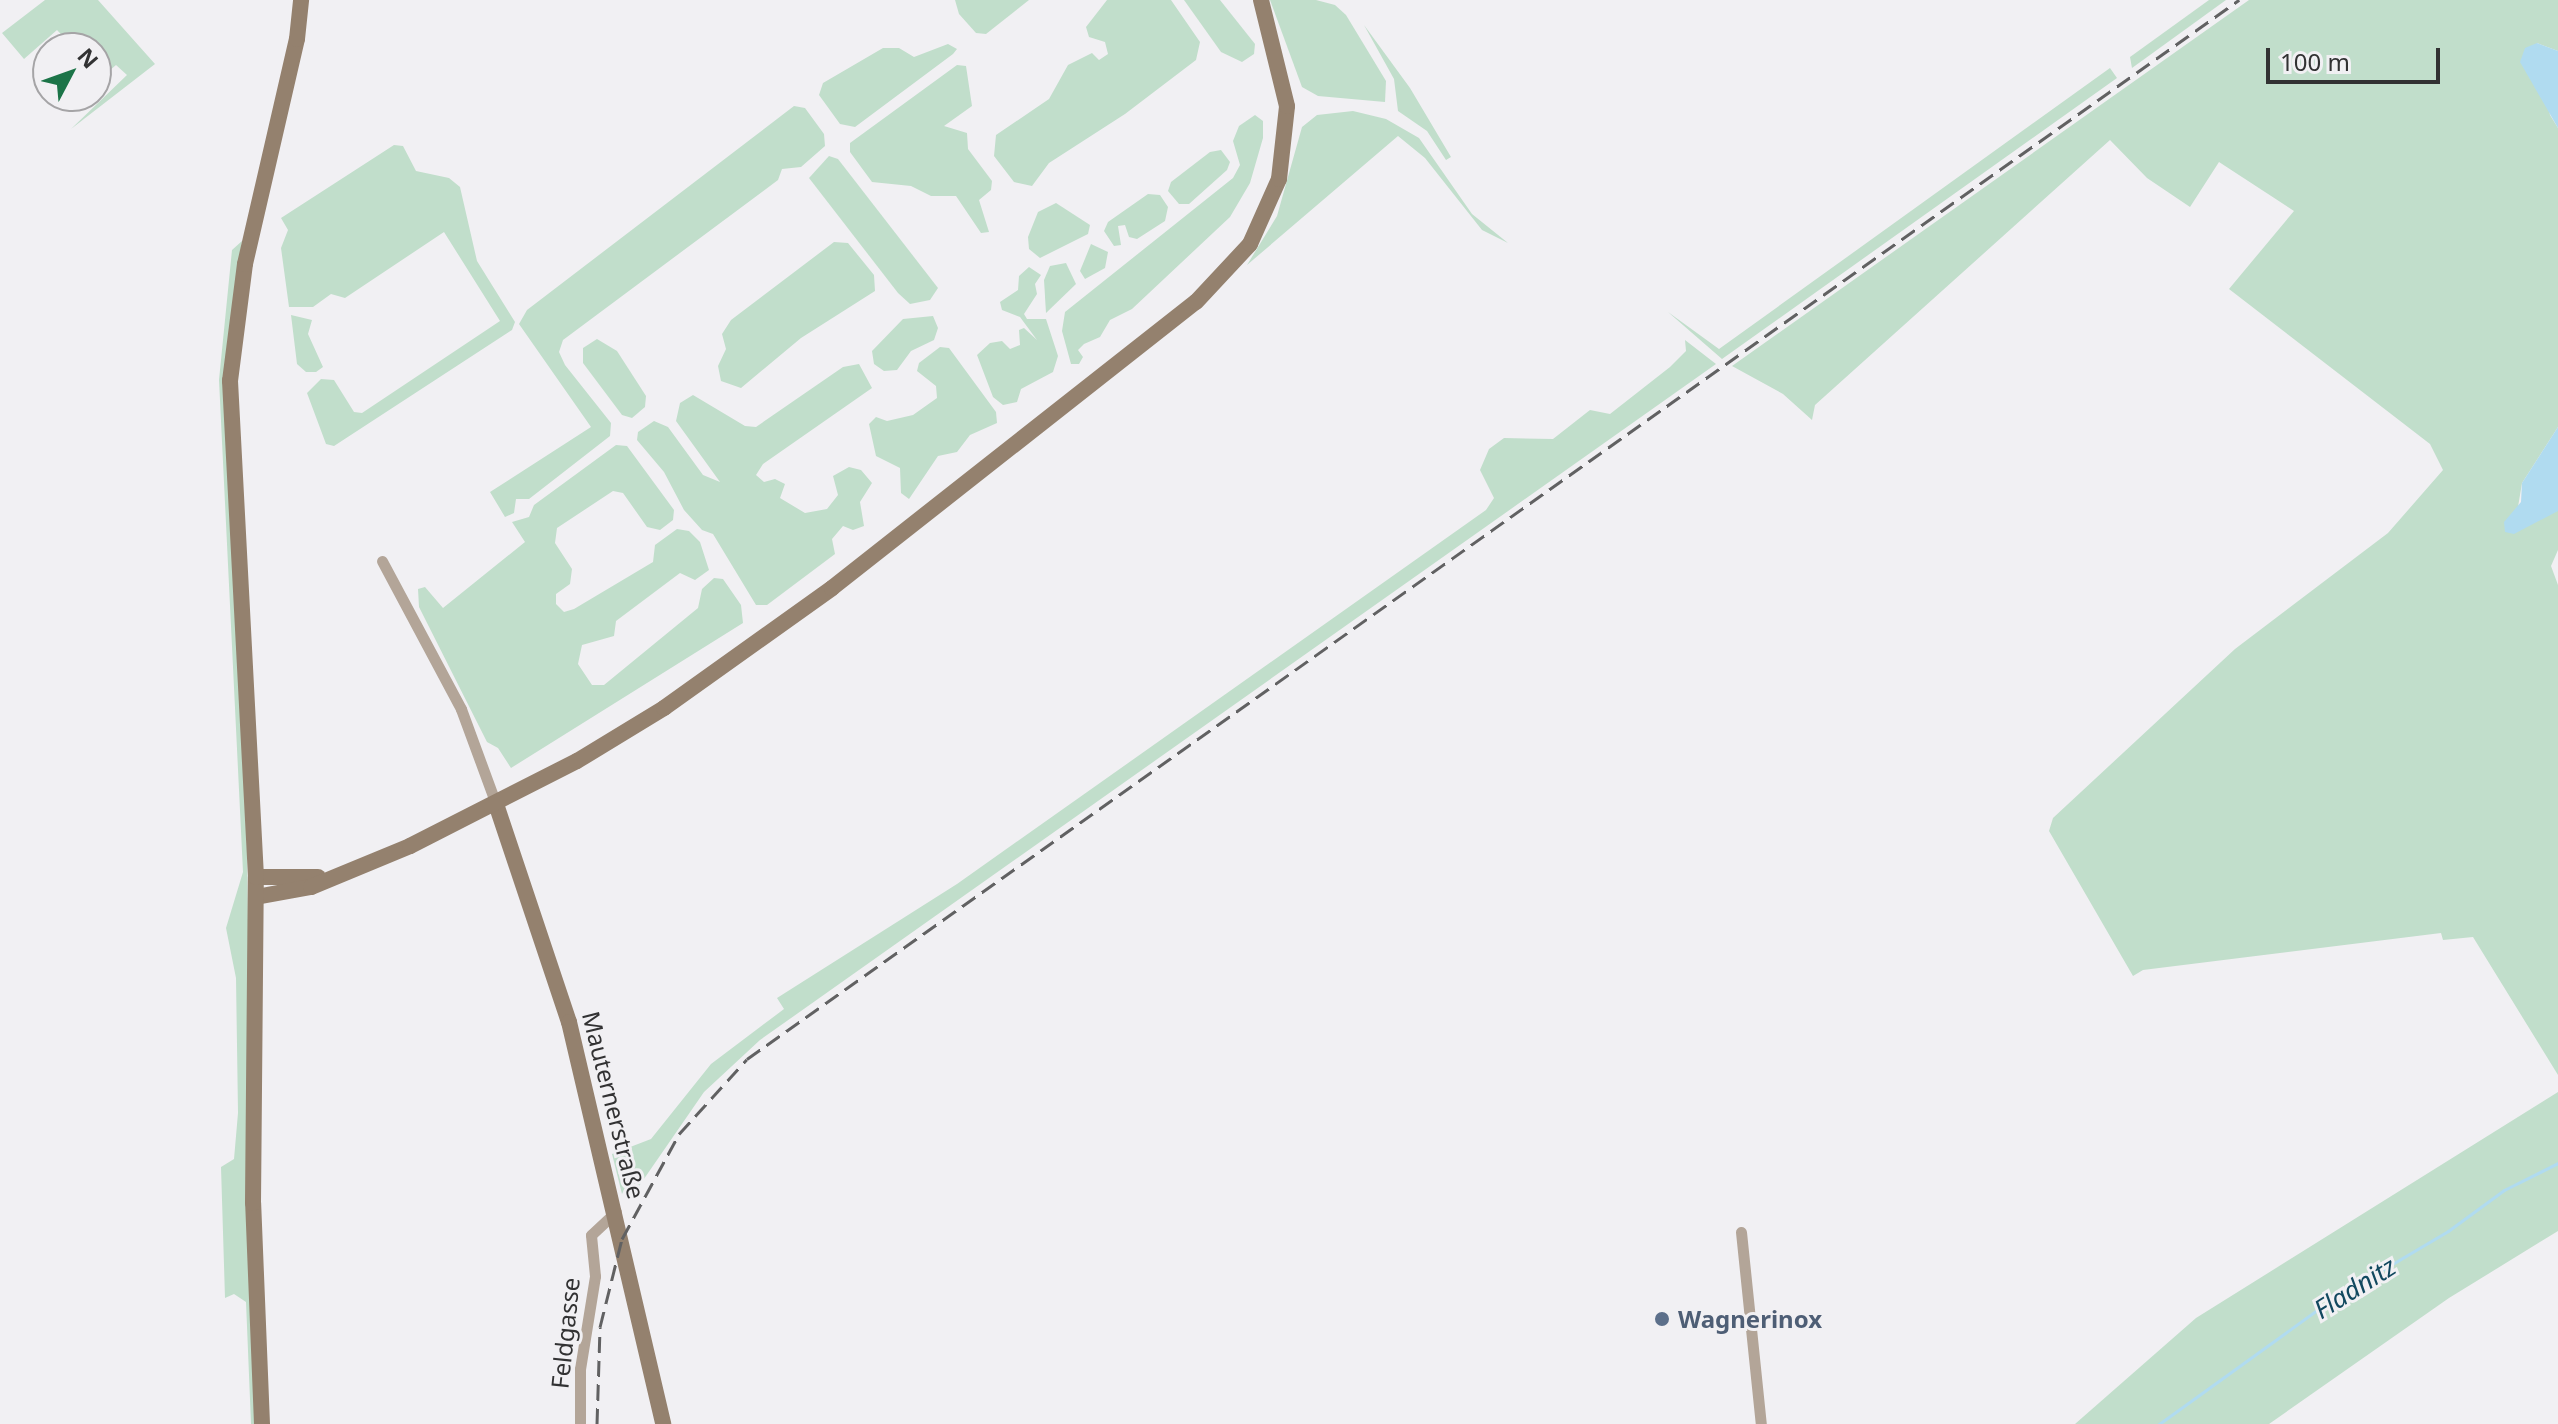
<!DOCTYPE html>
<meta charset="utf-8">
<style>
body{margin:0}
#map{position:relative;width:2558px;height:1424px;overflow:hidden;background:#f1f0f3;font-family:"Noto Sans",sans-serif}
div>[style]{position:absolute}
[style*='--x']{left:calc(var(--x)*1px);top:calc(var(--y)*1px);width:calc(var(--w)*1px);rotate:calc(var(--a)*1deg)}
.green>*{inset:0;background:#c1decb}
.water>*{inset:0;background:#b0dbf0}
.stream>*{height:3px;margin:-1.5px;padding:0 1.5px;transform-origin:1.5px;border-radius:1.5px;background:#b0dbf0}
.street>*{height:11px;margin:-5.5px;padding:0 5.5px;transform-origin:5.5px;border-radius:5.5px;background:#b3a598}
.secondary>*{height:16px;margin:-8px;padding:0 8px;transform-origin:8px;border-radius:8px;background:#94816e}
.rail>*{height:3px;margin-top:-1.5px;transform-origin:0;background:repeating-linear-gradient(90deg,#616162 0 16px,transparent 0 24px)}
.dots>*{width:22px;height:22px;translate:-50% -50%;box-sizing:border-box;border:4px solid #f1f0f3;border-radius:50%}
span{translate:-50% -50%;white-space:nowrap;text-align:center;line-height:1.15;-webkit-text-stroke:6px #f1f0f3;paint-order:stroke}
.street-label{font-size:24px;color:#323233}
.service-label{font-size:24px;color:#4e5e75;font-weight:700}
.left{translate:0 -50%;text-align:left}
.water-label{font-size:26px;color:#11485f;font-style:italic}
.north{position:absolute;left:32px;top:32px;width:80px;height:80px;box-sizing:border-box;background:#f1f0f3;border:2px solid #a5a4a6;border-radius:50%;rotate:49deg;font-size:22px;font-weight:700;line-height:32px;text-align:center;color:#323233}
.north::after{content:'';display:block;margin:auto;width:28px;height:36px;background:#1c7448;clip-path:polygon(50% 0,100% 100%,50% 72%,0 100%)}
.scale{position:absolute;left:2266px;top:48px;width:174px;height:36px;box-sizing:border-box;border:4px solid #323233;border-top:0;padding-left:10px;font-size:24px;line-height:28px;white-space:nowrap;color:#323233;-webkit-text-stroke:6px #f1f0f3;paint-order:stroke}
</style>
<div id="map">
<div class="green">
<i style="clip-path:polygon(45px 0,98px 0,155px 64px,71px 129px,127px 75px,116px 65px,102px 77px,96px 71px,96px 48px,74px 48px,57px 30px,24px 59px,2px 33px)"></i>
<i style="clip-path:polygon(955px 0,1029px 0,986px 34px,976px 33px,959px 14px)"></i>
<i style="clip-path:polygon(1107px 0,1171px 0,1200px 42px,1196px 60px,1125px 114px,1049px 163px,1032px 186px,1014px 182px,994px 156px,996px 135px,1049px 99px,1068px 65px,1092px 53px,1099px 60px,1108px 54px,1105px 42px,1089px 37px,1086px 27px)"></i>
<i style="clip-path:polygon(1184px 0,1220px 0,1255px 44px,1254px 54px,1242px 62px,1221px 52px)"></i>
<i style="clip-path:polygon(1270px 0,1316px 0,1335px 5px,1346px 15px,1386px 81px,1385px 102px,1318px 96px,1302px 87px)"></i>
<i style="clip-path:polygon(2209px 0,2226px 0,2132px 68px,2130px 57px)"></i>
<i style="clip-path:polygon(2249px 0,2558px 0,2558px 51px,2537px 43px,2550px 115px,2558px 128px,2558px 427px,2522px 483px,2517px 513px,2558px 511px,2558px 550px,2551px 566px,2558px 585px,2558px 1075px,2473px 937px,2443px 940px,2441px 933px,2143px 970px,2133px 976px,2049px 831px,2053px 818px,2235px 649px,2388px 533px,2443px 470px,2430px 444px,2229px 289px,2294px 211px,2219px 162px,2190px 207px,2147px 178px,2110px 140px,1815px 405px,1812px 420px,1783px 394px,1732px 366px)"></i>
<i style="clip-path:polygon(1364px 25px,1410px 88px,1451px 157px,1446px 160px,1427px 131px,1398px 111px,1394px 79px)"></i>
<i style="clip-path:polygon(948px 44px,957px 49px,953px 54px,855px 127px,840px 124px,819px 95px,823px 83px,883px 48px,899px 48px,914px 57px)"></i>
<i style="clip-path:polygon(957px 65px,966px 66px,972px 106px,944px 126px,967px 133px,968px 149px,992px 181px,991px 190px,979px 200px,989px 232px,981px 233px,956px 196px,931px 196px,911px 186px,872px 182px,850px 152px,850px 143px)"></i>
<i style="clip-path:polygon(2110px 68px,2117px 78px,1722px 359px,1668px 312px,1719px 349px)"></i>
<i style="clip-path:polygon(794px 106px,805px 108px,824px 134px,825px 146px,801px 167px,782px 169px,778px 180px,563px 340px,559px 352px,565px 365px,611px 423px,610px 436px,529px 499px,516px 499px,514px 513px,505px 517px,490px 492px,591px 427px,519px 324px,527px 310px)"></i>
<i style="clip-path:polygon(1353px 111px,1386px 119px,1419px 138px,1472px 214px,1508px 243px,1482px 230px,1425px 158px,1398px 136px,1247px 265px,1277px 216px,1302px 127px,1317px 115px)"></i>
<i style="clip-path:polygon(1255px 115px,1263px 121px,1263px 138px,1250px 183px,1230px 217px,1132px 309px,1110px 320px,1100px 337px,1084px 344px,1078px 350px,1083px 357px,1079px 364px,1071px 364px,1062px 331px,1065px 312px,1233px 178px,1240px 165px,1233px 141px,1239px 126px)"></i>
<i style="clip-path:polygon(394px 145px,403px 146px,416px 171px,449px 178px,460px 187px,477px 261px,515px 322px,512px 330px,334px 446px,326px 444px,307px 393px,321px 379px,334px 380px,354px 412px,362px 413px,500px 321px,444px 232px,345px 298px,331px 294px,313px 307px,289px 307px,281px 248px,288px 230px,281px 218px)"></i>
<i style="clip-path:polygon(1221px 150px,1230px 162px,1227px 170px,1189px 204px,1179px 204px,1168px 191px,1171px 182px,1210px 152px)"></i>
<i style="clip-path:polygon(829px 156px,838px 159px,938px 288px,930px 300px,910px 304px,898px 293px,809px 178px)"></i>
<i style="clip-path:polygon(1148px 194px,1160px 195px,1168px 207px,1165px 221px,1137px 239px,1129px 237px,1125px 225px,1118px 226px,1121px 245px,1114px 246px,1104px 231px,1108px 222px)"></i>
<i style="clip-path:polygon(1056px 203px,1090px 225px,1088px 234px,1040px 258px,1029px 249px,1028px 237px,1038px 212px)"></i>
<i style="clip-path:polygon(242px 241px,226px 353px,247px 849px,255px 1424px,251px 1424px,246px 1302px,234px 1294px,225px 1298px,221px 1167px,234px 1159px,238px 1113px,236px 978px,226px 928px,243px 872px,219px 380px,232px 250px)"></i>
<i style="clip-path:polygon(834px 242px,848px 243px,874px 275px,875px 291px,801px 338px,741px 388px,721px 381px,718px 366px,726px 349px,722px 334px,731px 320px)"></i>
<i style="clip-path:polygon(1091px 244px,1108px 252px,1105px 268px,1085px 279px,1080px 271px)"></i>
<i style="clip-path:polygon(1066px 263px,1076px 284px,1046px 313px,1044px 280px,1050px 266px)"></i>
<i style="clip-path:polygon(1029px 267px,1041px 275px,1035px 284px,1037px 294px,1024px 314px,1027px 319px,1046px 319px,1058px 356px,1053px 372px,1021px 389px,1017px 402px,1003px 405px,993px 397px,977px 355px,990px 343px,1002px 341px,1010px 349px,1020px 345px,1019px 330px,1024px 328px,1037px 340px,1020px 317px,1002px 310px,1000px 302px,1018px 290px,1019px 276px)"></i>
<i style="clip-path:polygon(291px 315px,312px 320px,308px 334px,323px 367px,316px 372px,306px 372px,297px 364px)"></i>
<i style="clip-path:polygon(933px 316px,938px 328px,934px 340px,911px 351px,897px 370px,884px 371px,874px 364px,872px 351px,903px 319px)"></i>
<i style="clip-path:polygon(597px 339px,617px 351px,646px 396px,645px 407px,632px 418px,622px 415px,583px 363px,583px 348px)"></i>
<i style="clip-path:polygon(1685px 340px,1716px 364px,760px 1040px,704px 1092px,637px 1189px,630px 1178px,622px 1194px,612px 1154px,651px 1139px,711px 1064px,784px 1009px,777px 998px,957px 884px,1486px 510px,1494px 498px,1480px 470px,1489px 449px,1504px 438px,1553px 439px,1590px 410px,1610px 414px,1670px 367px,1686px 351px)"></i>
<i style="clip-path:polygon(940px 347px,949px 348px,996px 412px,997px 423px,970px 435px,957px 452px,938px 456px,909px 499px,901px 493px,900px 468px,876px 456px,869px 424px,876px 417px,887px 421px,913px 415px,937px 398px,936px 386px,917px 371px,919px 363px)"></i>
<i style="clip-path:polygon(859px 364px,872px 388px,763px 464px,756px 475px,764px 482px,775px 479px,785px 484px,780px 498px,805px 513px,827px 509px,838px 495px,833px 476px,849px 467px,861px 470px,872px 483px,860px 502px,864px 526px,853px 530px,843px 526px,832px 539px,835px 554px,767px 605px,756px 605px,713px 534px,702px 530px,684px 510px,664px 472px,637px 440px,638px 432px,654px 421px,668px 427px,703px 475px,720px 482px,676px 421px,680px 403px,693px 395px,745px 426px,756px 427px,843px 367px)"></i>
<i style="clip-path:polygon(616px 445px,627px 446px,674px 510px,673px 520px,660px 530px,647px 527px,623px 493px,613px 491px,557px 528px,555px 543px,572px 569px,570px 584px,556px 594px,556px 604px,564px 612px,574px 609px,653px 562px,655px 545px,677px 529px,689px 531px,700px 542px,709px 570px,695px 580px,680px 573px,616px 621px,614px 636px,582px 645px,578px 664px,592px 685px,604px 685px,698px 608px,702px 589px,714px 578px,723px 579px,741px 605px,743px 623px,511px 768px,498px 748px,487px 742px,419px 607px,418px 589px,425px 587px,443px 608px,525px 542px,512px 522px,529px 517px,534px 505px)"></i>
<i style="clip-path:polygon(2558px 1092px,2558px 1231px,2449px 1298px,2269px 1424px,2075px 1424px,2196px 1318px)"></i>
</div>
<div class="water">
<i style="clip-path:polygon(2537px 43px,2558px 51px,2558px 128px,2520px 62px,2525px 48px)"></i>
<i style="clip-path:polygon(2558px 427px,2558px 511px,2514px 534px,2505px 532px,2504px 522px,2521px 502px,2522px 483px)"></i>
</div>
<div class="stream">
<i style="--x:2159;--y:1424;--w:208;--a:-35.8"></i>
<i style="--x:2328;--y:1302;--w:139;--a:-30.6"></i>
<i style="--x:2448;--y:1231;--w:69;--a:-36.2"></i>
<i style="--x:2504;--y:1190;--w:60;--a:-26.6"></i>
</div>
<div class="street">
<i style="--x:382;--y:561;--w:168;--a:61.9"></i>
<i style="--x:461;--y:709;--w:101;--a:69.8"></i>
<i style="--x:1741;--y:1232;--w:193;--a:84.1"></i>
<i style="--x:580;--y:1424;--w:55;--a:-90"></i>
<i style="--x:580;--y:1369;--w:94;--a:-80.8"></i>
<i style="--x:595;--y:1276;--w:41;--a:-95.6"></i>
<i style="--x:591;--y:1235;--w:34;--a:-43"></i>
</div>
<div class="secondary">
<i style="--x:496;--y:804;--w:230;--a:71.5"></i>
<i style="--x:569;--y:1022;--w:413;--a:76.8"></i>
<i style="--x:256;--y:877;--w:62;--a:0"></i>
<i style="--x:256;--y:897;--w:56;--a:-10.3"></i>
<i style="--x:311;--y:887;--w:107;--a:-22.5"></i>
<i style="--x:410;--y:846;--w:187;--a:-27"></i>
<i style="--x:577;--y:761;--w:102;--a:-31.3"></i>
<i style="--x:664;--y:708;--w:206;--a:-35.5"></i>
<i style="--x:832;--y:588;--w:463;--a:-38.2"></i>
<i style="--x:1196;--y:302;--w:79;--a:-47"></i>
<i style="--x:1250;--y:244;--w:71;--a:-66"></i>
<i style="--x:1279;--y:179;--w:73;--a:-83.7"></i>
<i style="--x:1287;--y:106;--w:109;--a:-103.8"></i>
<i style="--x:262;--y:1424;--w:221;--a:-92.3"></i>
<i style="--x:253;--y:1203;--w:326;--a:-89.5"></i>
<i style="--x:256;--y:877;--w:497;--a:-93"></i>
<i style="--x:230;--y:381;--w:118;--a:-82.7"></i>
<i style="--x:245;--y:264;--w:231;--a:-77"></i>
<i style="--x:297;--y:39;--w:39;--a:-84"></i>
</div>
<div class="rail">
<i style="--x:597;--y:1424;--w:97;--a:-88.2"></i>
<i style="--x:600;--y:1327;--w:91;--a:-76"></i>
<i style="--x:622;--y:1239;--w:119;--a:-61.5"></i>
<i style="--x:679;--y:1134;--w:101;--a:-47.8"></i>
<i style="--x:747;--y:1059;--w:1830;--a:-35.37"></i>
</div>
<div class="dots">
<i style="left:1662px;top:1319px;background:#5c6f8a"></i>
</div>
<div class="street-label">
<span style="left:614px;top:1105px;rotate:76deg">Mauternerstraße</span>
<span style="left:565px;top:1333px;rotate:-84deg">Feldgasse</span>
</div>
<div class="service-label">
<span class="left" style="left:1678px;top:1319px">Wagnerinox</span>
</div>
<div class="water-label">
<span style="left:2355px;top:1288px;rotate:-32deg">Fladnitz</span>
</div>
<div class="north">N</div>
<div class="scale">100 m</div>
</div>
